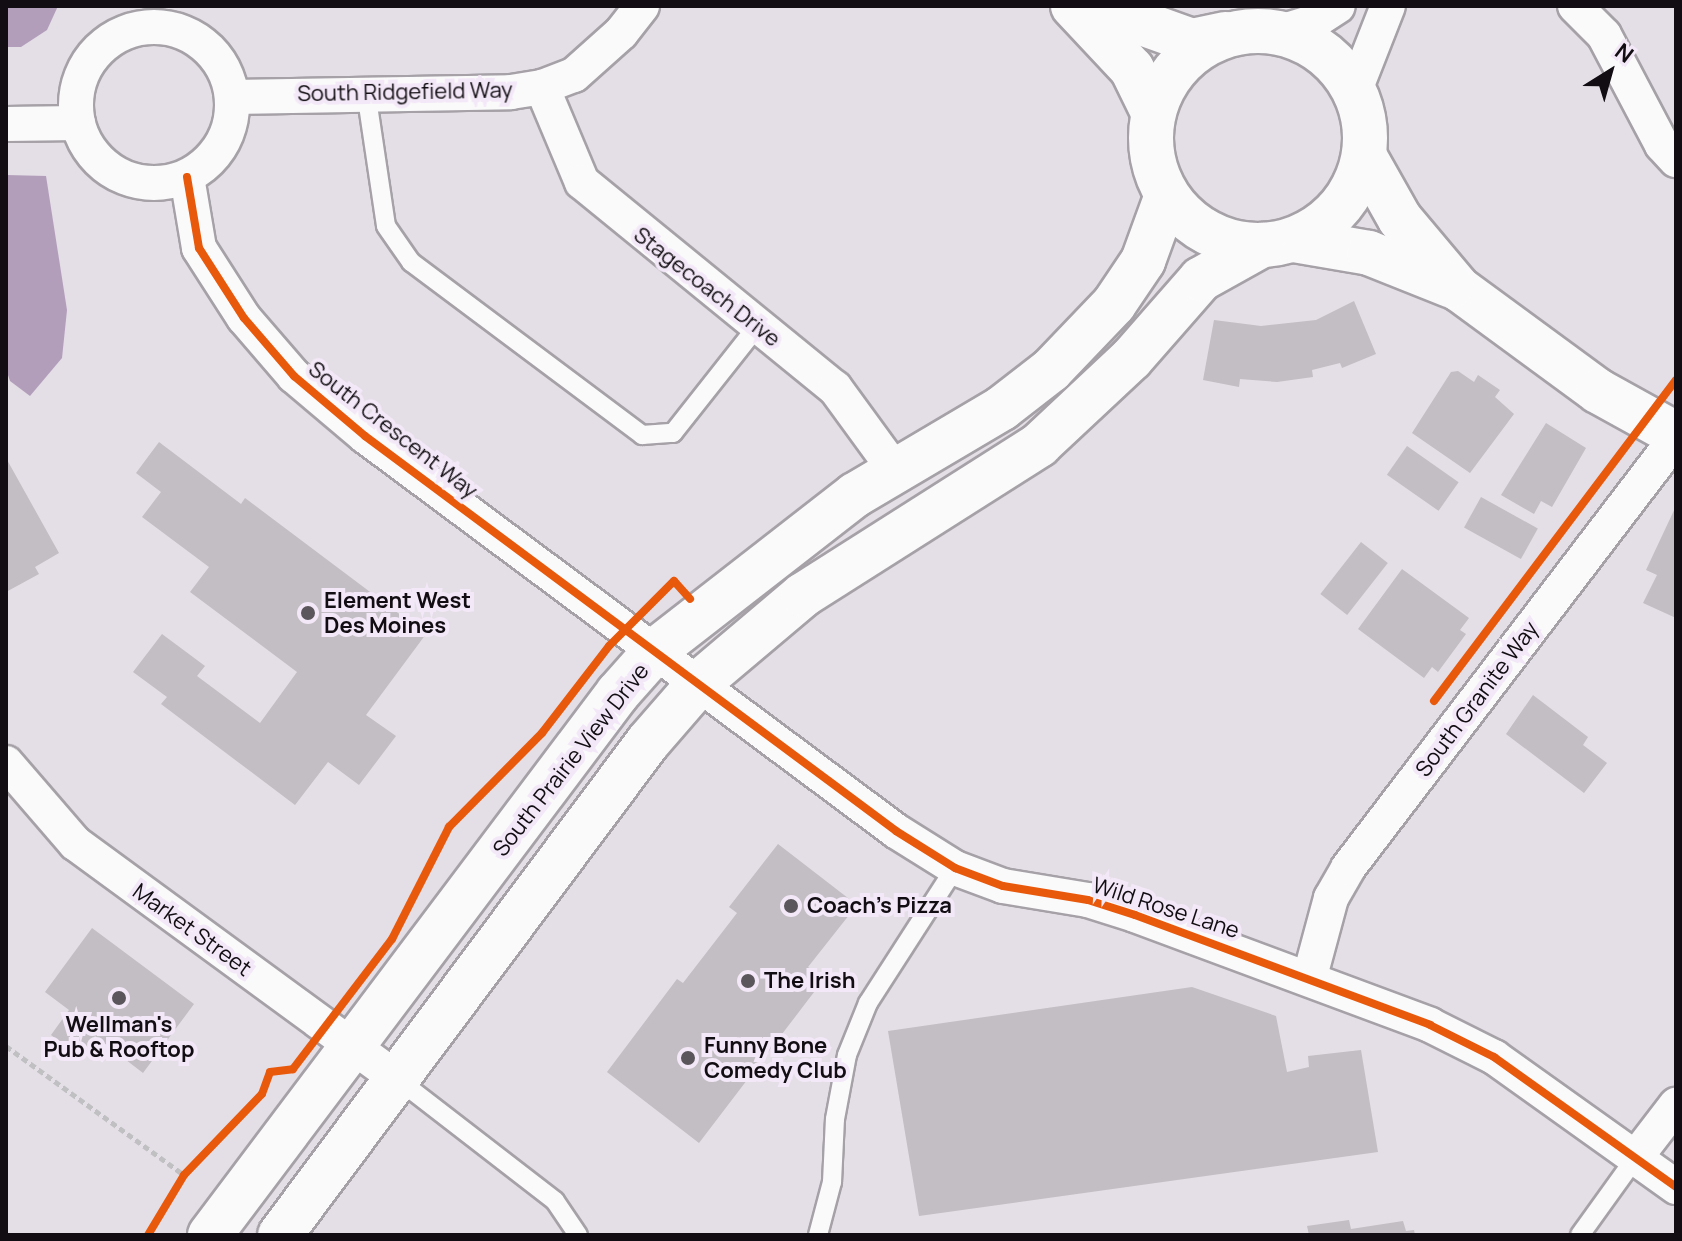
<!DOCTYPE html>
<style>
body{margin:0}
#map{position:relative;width:1682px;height:1241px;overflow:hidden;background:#e4dee6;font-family:Manrope,sans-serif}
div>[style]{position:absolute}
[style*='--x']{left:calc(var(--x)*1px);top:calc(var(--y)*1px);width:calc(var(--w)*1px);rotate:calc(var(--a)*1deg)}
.water>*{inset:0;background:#b29eba}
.building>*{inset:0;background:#c2bec3;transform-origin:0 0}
.path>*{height:5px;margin-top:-2.5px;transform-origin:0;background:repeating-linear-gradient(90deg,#c0bfc1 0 6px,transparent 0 10px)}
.roads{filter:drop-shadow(2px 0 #a5a1a7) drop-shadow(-2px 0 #a5a1a7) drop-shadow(0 2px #a5a1a7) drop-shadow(0 -2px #a5a1a7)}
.service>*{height:18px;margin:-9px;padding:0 9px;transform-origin:9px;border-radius:9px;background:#fbfafb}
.minor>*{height:34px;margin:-17px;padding:0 17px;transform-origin:17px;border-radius:17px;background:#fbfafb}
.minor>.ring{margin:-17px;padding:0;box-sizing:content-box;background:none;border:34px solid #fbfafb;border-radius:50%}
.tertiary>*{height:44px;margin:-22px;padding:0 22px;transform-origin:22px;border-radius:22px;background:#fbfafb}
.tertiary>.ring{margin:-22px;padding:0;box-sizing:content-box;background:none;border:44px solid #fbfafb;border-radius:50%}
.cycleway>*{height:8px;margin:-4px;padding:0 4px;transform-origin:4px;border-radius:4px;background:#e8590c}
.dots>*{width:22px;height:22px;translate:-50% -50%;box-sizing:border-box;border:4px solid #f3e8f7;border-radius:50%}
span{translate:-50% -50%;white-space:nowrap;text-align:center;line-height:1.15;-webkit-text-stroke:8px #f3e8f7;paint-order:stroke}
.street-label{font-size:22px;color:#110d12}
.poi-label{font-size:22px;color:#110d12;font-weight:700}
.left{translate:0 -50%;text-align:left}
.frame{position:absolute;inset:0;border:8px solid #110d12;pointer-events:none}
.north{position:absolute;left:1570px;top:32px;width:80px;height:80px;-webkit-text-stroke:6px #f3e8f7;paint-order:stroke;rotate:37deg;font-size:22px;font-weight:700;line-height:32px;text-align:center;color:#110d12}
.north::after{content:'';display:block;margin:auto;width:28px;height:36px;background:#110d12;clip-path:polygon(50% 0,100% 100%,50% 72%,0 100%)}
</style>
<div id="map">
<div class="water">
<i style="clip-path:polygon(6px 6px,58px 6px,47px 30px,21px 47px,6px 47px)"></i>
<i style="clip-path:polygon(6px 175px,46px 176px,67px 310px,62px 358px,30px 396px,10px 381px,6px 369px)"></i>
</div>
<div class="building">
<i style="clip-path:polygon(1354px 301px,1376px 354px,1342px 368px,1340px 363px,1312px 370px,1313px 377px,1277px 382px,1240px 379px,1239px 387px,1203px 380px,1214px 320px,1261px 326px,1316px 320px)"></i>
<i style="clip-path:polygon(1458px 371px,1474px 382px,1478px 375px,1500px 390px,1495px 397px,1514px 414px,1470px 473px,1412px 433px,1451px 372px)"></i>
<i style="clip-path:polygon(1546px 423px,1586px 448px,1552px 507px,1541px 501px,1534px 514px,1501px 495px)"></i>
<i style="clip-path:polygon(159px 442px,241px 504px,245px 498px,426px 634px,366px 715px,396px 736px,359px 785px,328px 762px,295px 805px,161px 704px,167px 697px,133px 672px,162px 634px,205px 666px,197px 676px,260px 723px,297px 672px,190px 592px,209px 567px,142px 517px,161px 492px,136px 473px)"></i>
<i style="left:1407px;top:446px;width:63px;height:35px;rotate:35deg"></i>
<i style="clip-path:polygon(6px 458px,59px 553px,35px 567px,39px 574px,6px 592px)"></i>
<i style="left:1481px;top:497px;width:65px;height:35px;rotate:29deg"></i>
<i style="clip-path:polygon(1676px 506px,1676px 618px,1643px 603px,1657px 575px,1646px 570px)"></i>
<i style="left:1361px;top:542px;width:34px;height:66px;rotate:38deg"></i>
<i style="clip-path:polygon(1402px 569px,1469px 618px,1460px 630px,1466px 634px,1438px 672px,1432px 667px,1424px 678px,1358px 629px)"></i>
<i style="clip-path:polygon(1533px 695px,1588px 737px,1583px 745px,1607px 763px,1584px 793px,1506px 734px)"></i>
<i style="clip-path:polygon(778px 844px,857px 905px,808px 967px,824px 979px,699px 1143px,607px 1072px,677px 979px,683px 983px,737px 913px,729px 907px)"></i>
<i style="clip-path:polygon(92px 928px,194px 1004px,143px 1073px,95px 1036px,80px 1057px,51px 1035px,69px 1010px,45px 992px)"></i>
<i style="clip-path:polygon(1192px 987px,1276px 1016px,1287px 1072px,1309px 1067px,1308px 1056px,1361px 1050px,1378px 1152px,919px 1216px,888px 1031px)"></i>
<i style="clip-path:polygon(1349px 1220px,1351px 1229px,1403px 1221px,1406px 1231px,1414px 1230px,1415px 1235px,1309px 1235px,1307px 1226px)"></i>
</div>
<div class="path">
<i style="--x:6;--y:1046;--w:220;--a:35.9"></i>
</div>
<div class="roads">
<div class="service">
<i style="--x:366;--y:92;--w:135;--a:81.5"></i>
<i style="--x:386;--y:226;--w:44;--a:55.2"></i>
<i style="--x:411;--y:262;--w:289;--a:36.8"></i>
<i style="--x:642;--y:435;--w:31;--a:-4"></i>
<i style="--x:673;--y:433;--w:134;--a:-51.7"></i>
<i style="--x:396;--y:1078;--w:201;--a:37.7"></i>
<i style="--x:555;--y:1201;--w:41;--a:55.9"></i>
<i style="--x:818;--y:1235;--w:55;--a:-75.2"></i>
<i style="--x:832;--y:1182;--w:63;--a:-87.3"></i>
<i style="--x:835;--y:1119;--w:65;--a:-79.4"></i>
<i style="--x:847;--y:1055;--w:56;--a:-68"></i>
<i style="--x:868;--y:1003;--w:161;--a:-57.2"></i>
<i style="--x:1580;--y:1235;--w:96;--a:-54.3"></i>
</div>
<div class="minor">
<i style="--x:1575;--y:6;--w:41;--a:45"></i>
<i style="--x:1604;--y:35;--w:124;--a:62.2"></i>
<i style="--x:1662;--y:145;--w:21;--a:47"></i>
<i class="ring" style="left:76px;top:27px;width:122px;height:122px"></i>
<i style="--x:1280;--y:32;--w:37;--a:-17"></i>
<i style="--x:1315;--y:21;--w:27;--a:-33"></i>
<i style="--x:542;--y:87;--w:103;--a:67.2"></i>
<i style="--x:582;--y:182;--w:326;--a:39.2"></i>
<i style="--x:835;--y:388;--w:105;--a:53.9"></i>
<i style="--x:1355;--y:90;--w:90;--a:-68.6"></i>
<i style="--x:233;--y:97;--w:278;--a:-1"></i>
<i style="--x:511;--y:92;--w:31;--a:-9"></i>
<i style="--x:542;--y:87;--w:34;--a:-21"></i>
<i style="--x:574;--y:75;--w:63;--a:-41.8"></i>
<i style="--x:621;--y:33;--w:34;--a:-52"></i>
<i style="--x:6;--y:124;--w:72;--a:-0.8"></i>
<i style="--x:187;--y:177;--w:72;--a:80.4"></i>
<i style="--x:199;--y:248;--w:83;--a:57.3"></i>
<i style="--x:244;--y:318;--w:77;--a:49.2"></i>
<i style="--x:294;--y:376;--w:93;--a:40.2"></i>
<i style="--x:365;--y:436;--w:662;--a:36.64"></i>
<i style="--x:896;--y:831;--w:70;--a:32.1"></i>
<i style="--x:955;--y:868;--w:51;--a:20.6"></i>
<i style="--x:1003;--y:886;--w:86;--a:9.4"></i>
<i style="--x:1088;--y:900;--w:49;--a:17.7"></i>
<i style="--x:1135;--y:915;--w:315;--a:20.4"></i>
<i style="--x:1430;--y:1025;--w:72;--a:26.6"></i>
<i style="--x:1494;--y:1057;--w:224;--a:35.5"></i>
<i style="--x:6;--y:763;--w:106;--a:49.2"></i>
<i style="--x:75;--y:843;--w:398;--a:36.2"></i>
<i style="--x:1310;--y:976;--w:81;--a:-74.9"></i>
<i style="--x:1331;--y:898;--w:34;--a:-60"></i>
<i style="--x:1348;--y:868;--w:541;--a:-52.66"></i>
<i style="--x:1636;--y:1157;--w:66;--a:-52.4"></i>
</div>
<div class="tertiary">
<i style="--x:1073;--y:6;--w:86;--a:46.9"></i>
<i style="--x:1132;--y:69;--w:48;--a:64"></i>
<i style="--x:1094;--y:6;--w:104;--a:19.7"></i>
<i style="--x:1192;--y:41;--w:34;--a:-12"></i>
<i class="ring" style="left:1151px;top:31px;width:170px;height:170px"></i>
<i style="--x:1365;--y:157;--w:71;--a:60.6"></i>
<i style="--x:1400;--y:219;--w:92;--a:49.9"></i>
<i style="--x:1459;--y:289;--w:172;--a:36.3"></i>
<i style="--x:1598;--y:391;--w:89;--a:28.9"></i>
<i style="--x:1294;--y:240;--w:76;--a:9.8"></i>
<i style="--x:1369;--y:253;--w:89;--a:21.7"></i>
<i style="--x:210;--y:1235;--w:678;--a:-53.03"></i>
<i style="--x:618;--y:693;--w:59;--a:-48.4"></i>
<i style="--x:657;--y:649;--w:251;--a:-37.9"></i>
<i style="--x:855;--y:495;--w:171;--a:-30.6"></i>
<i style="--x:1002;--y:408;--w:62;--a:-37.8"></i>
<i style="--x:1051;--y:370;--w:91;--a:-46.3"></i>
<i style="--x:1114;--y:304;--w:52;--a:-56"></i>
<i style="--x:1143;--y:261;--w:70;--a:-70"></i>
<i style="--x:280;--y:1235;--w:615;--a:-53.26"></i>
<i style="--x:648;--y:742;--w:79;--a:-49.1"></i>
<i style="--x:700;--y:682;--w:135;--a:-40.2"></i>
<i style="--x:803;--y:595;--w:280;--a:-32.4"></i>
<i style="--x:1039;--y:445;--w:126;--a:-43.1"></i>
<i style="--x:1131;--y:359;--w:106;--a:-48.8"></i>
<i style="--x:1201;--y:279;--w:70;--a:-29.1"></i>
</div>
</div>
<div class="cycleway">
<i style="--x:187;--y:177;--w:72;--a:80.4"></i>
<i style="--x:199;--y:248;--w:83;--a:57.3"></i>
<i style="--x:244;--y:318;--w:77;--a:49.2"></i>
<i style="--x:294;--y:376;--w:93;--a:40.2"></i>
<i style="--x:365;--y:436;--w:662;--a:36.64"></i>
<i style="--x:896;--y:831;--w:70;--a:32.1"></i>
<i style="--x:955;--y:868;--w:51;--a:20.6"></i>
<i style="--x:1003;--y:886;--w:86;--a:9.4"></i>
<i style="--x:1088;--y:900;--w:49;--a:17.7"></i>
<i style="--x:1135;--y:915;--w:315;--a:20.4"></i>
<i style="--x:1430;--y:1025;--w:72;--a:26.6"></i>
<i style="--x:1494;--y:1057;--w:224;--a:35.5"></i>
<i style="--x:1434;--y:701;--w:402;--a:-53"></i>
<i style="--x:148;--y:1235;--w:70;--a:-59"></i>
<i style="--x:184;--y:1175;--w:112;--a:-46.1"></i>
<i style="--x:262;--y:1094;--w:23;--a:-70"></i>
<i style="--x:270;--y:1072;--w:23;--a:-7"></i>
<i style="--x:293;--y:1069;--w:163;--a:-52.7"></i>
<i style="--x:392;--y:939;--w:126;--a:-63"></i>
<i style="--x:449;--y:827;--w:132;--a:-45.3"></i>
<i style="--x:542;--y:733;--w:110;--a:-52.4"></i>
<i style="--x:609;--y:646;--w:92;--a:-45"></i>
<i style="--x:674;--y:581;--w:24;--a:48"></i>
</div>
<div class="dots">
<i style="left:308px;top:613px;background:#5b565c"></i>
<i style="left:791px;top:906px;background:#5b565c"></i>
<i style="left:748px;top:981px;background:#5b565c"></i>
<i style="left:119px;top:998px;background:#5b565c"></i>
<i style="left:688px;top:1058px;background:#5b565c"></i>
</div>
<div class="street-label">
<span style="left:405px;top:92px;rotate:-1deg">South Ridgefield Way</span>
<span style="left:707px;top:287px;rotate:38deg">Stagecoach Drive</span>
<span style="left:393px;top:430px;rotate:38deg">South Crescent Way</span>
<span style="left:1477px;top:699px;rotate:-53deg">South Granite Way</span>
<span style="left:571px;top:760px;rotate:-52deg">South Prairie View Drive</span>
<span style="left:1166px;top:908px;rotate:18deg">Wild Rose Lane</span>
<span style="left:192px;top:930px;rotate:36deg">Market Street</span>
</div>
<div class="poi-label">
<span class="left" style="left:324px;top:613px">Element West<br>Des Moines</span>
<span class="left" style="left:807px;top:906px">Coach's Pizza</span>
<span class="left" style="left:764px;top:981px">The Irish</span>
<span style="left:119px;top:1037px">Wellman's<br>Pub &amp; Rooftop</span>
<span class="left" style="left:704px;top:1058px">Funny Bone<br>Comedy Club</span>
</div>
<div class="frame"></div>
<div class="north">N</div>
</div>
